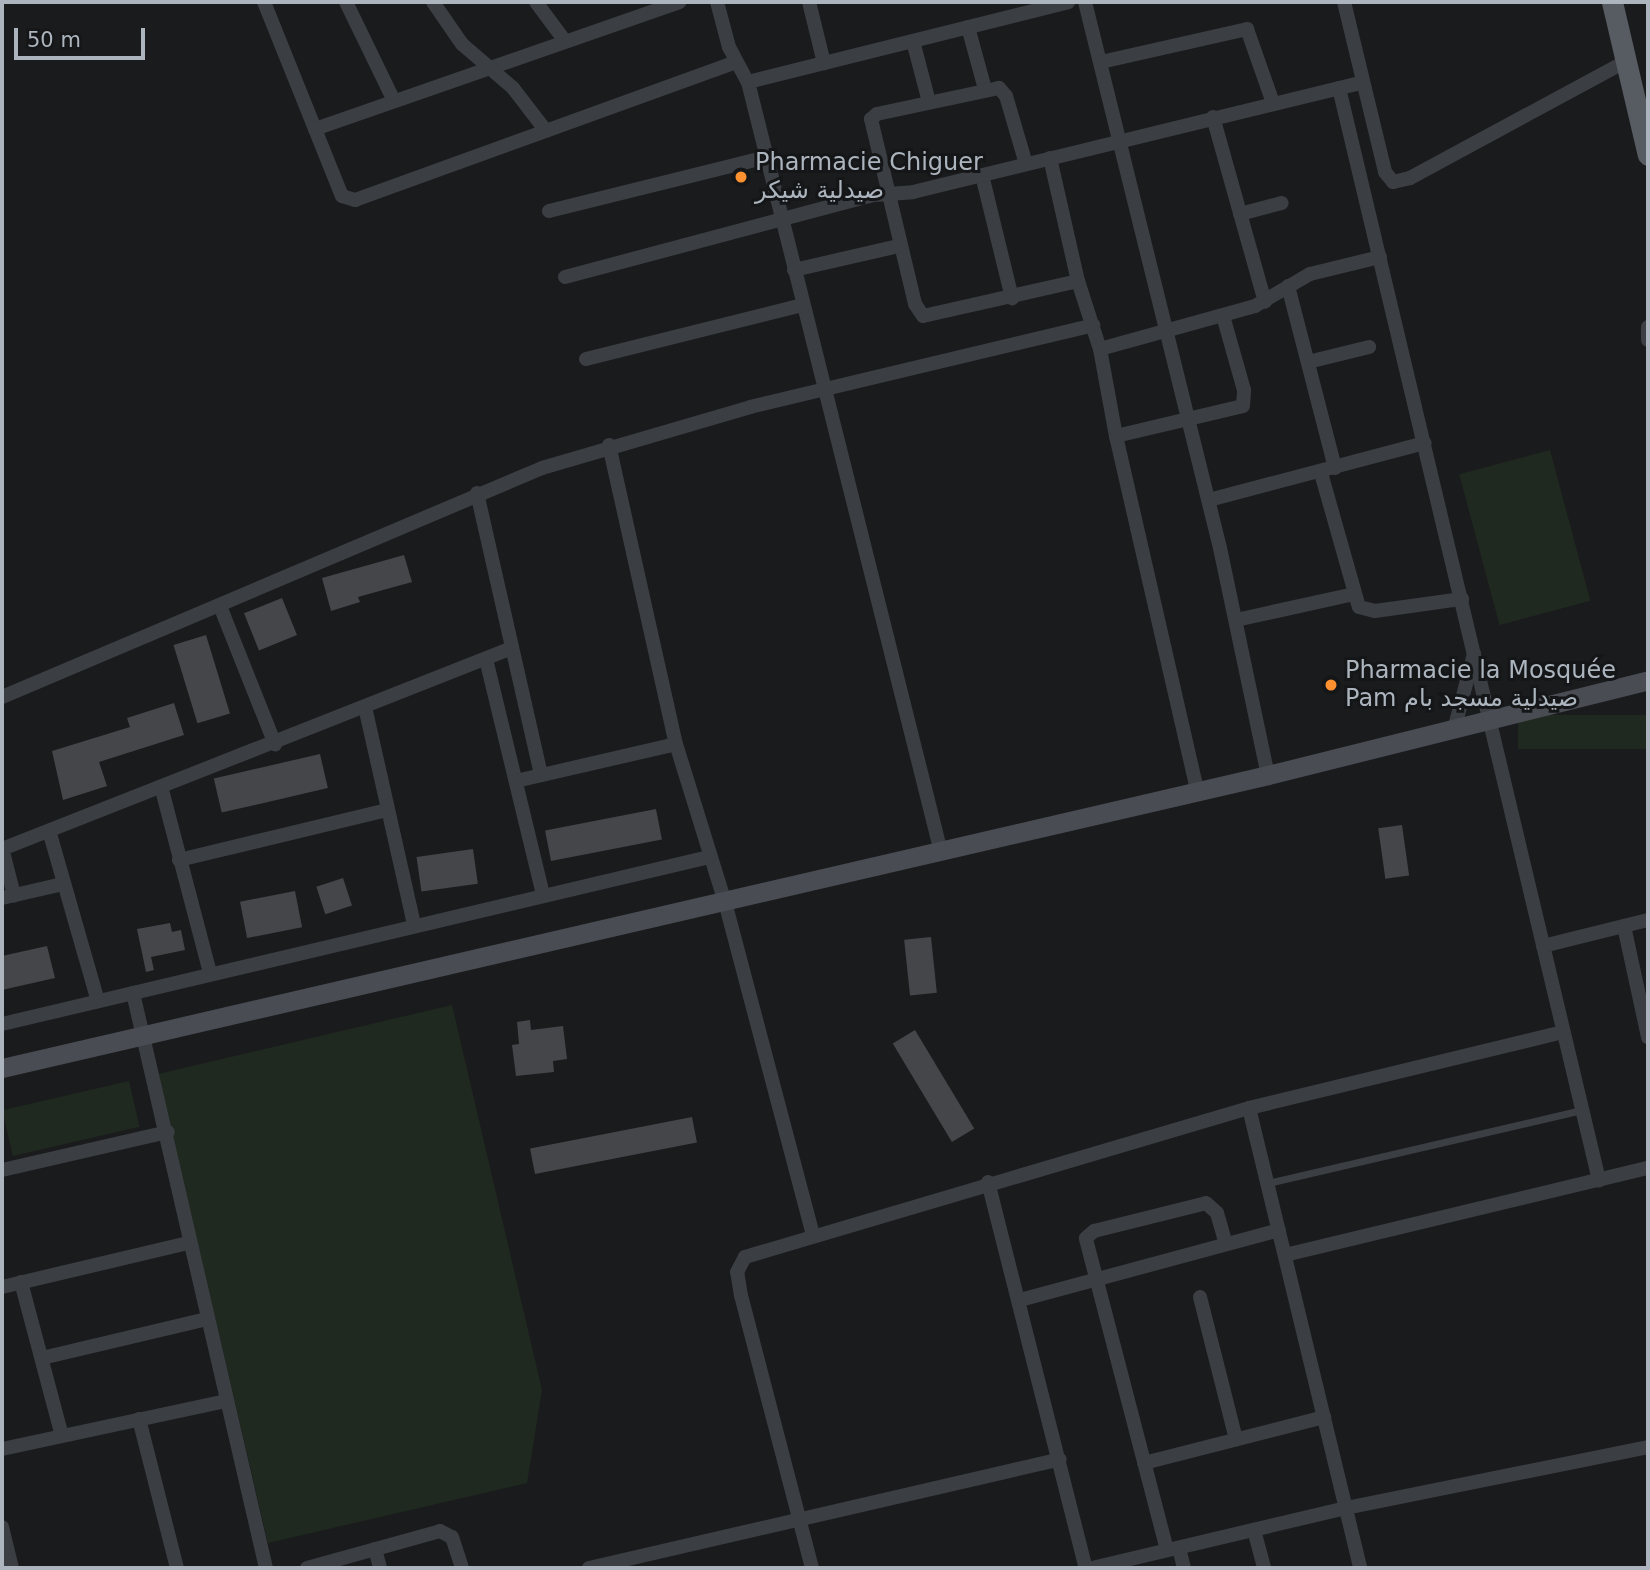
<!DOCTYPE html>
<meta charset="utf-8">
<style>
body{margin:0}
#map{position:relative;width:1650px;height:1570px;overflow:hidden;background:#1a1b1d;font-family:"DejaVu Sans","Noto Naskh Arabic",sans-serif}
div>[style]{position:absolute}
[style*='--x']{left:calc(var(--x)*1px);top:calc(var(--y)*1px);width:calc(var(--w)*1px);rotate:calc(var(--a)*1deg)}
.green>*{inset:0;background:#20291f;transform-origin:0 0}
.building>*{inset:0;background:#44464a;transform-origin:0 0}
.service>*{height:7px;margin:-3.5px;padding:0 3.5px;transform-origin:3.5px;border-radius:3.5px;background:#3b3e43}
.minor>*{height:14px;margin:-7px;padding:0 7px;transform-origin:7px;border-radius:7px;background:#3b3e43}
.secondary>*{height:19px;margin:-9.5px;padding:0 9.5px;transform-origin:9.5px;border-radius:9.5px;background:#494d53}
.primary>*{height:21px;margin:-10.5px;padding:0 10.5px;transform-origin:10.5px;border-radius:10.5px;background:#575b62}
.dots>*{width:19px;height:19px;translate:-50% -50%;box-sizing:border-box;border:4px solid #151618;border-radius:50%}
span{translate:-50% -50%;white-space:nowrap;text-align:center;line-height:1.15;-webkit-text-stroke:6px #151618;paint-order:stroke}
.poi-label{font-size:24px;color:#acb5be}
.left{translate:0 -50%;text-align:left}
.frame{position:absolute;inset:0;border:4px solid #acb5be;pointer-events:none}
.scale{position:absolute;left:14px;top:28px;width:131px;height:32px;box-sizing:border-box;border:4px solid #acb5be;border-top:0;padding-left:9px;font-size:21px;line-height:24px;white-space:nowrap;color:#acb5be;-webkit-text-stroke:5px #151618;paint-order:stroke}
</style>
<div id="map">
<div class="green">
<i style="left:1550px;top:450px;width:156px;height:94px;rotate:75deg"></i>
<i style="left:1648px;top:715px;width:34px;height:130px;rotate:90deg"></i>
<i style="clip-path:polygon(452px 1005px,542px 1390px,527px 1483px,268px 1543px,158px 1074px)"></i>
<i style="left:129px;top:1081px;width:47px;height:130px;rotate:77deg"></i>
</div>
<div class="building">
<i style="clip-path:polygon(404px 555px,412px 582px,358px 597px,360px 602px,331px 611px,322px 578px)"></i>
<i style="left:282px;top:598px;width:40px;height:41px;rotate:68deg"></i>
<i style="left:206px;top:635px;width:82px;height:34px;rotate:73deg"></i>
<i style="clip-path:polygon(174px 703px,184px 735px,99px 762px,107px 786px,63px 800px,52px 751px,130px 727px,127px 718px)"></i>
<i style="left:320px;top:754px;width:35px;height:109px;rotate:77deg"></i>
<i style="left:656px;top:809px;width:31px;height:113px;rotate:79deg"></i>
<i style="left:1402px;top:825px;width:51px;height:24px;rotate:82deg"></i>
<i style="left:473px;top:849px;width:35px;height:57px;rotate:82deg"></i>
<i style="left:343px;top:878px;width:29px;height:28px;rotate:72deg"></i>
<i style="left:295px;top:891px;width:37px;height:56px;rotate:79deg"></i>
<i style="clip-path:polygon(170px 923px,172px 932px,181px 930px,185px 950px,151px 957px,154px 970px,146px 972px,137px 929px)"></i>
<i style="left:931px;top:937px;width:56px;height:27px;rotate:84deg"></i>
<i style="clip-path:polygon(47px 946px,55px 978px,2px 990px,2px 956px)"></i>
<i style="clip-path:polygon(530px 1020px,531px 1030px,563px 1026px,567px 1059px,553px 1061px,554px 1072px,516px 1076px,512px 1045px,519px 1044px,517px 1022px)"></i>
<i style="left:915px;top:1030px;width:115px;height:26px;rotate:59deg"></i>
<i style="left:692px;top:1117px;width:26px;height:165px;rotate:79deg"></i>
</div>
<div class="service">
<i style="--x:1268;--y:1183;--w:321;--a:-13.1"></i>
</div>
<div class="minor">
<i style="--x:264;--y:2;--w:137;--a:68.1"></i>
<i style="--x:315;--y:129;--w:386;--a:-19.2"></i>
<i style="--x:346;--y:2;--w:110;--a:64.1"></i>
<i style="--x:433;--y:2;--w:51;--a:55.4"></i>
<i style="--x:462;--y:44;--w:67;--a:40.8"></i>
<i style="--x:513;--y:88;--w:54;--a:52.5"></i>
<i style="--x:536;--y:2;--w:49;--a:53.4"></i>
<i style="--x:717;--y:2;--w:47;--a:75.1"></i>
<i style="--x:729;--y:47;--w:40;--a:62"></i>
<i style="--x:748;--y:82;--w:794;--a:75.93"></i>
<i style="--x:809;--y:2;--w:63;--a:76.2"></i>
<i style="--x:1085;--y:2;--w:562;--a:76.11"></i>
<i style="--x:1220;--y:548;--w:232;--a:78.1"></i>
<i style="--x:1344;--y:2;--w:175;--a:76.4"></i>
<i style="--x:1385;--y:172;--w:13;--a:51"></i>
<i style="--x:1393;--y:182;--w:17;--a:-13"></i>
<i style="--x:1410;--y:178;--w:248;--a:-28.4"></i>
<i style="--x:968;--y:27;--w:64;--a:74.7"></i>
<i style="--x:913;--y:41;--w:63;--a:75.3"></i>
<i style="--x:1101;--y:62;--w:150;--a:-12.7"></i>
<i style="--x:1247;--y:29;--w:78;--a:70.6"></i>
<i style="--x:748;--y:82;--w:330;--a:-14"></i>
<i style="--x:1339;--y:88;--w:1123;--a:76.61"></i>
<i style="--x:1213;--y:117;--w:192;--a:74.3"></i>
<i style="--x:315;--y:129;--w:72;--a:68.1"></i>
<i style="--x:342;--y:196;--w:14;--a:17"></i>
<i style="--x:355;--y:200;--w:405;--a:-19.9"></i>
<i style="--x:1050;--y:158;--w:126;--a:77.2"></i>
<i style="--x:1078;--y:281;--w:71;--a:72.1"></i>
<i style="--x:1100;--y:349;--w:88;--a:79.6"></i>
<i style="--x:1116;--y:436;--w:364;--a:77.1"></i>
<i style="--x:1026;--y:164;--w:71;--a:-106.4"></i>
<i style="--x:1006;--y:96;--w:11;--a:-131"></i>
<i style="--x:999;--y:88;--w:125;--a:168"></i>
<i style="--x:877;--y:114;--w:8;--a:140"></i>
<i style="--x:871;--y:119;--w:190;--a:76.6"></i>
<i style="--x:915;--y:304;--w:14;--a:56"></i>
<i style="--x:923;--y:316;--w:159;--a:-12.7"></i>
<i style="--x:982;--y:175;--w:127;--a:76.3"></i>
<i style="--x:549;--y:211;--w:225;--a:-13.9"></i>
<i style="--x:1240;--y:214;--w:43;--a:-14.7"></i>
<i style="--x:794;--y:270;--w:108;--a:-12.9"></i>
<i style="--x:565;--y:277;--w:320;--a:-14.9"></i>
<i style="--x:874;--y:195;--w:39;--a:-4"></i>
<i style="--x:913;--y:192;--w:463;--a:-13.7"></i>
<i style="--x:1288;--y:286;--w:188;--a:75.5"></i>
<i style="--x:1648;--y:327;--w:13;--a:90"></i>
<i style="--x:1100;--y:349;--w:161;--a:-15.5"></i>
<i style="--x:1255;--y:306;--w:64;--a:-30.2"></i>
<i style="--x:1310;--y:274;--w:72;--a:-13.7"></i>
<i style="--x:586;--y:359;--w:223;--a:-14"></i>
<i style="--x:1308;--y:362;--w:63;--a:-13.8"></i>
<i style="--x:1116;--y:436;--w:130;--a:-13.3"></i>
<i style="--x:1243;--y:406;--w:16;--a:-86"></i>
<i style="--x:1244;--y:390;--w:77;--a:-105.8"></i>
<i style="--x:609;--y:445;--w:306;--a:77.4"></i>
<i style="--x:676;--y:744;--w:165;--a:72.8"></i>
<i style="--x:725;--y:902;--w:343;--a:75.2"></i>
<i style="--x:1321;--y:473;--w:139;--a:74.2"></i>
<i style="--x:1359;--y:607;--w:16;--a:14"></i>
<i style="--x:1375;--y:611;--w:88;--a:-7.9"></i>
<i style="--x:477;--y:493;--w:289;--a:77.2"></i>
<i style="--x:1209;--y:500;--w:223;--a:-14.8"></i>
<i style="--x:220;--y:606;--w:149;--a:68.3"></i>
<i style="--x:1236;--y:620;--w:121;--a:-12.4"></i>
<i style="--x:486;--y:659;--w:243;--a:76.4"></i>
<i style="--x:2;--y:697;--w:587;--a:-22.98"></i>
<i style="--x:542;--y:468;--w:217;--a:-16.3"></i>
<i style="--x:750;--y:407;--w:353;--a:-13.4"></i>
<i style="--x:365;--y:707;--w:223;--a:77.3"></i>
<i style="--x:1454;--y:730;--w:79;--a:-75.3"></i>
<i style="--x:516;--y:781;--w:164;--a:-13"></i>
<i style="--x:162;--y:790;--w:189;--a:75.3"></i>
<i style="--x:50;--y:834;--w:174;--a:74"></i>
<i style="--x:2;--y:848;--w:49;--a:75.7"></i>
<i style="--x:2;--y:849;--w:548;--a:-21.51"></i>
<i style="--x:179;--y:860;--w:214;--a:-13.5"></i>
<i style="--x:2;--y:898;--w:63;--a:-12.9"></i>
<i style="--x:1624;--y:926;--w:114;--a:77.8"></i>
<i style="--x:1543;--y:946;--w:108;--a:-13.9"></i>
<i style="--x:133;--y:993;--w:590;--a:76.98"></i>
<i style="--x:2;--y:1024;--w:726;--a:-13.29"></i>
<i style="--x:1249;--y:1108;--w:473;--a:76.4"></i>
<i style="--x:2;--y:1170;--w:170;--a:-12.9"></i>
<i style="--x:988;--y:1182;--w:398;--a:75.8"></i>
<i style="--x:1285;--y:1255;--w:373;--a:-13.5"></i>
<i style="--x:21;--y:1282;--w:159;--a:75.1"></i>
<i style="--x:2;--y:1287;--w:191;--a:-13.3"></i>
<i style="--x:1200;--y:1297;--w:146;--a:75.8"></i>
<i style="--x:1020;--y:1300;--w:268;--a:-15.1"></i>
<i style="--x:42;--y:1358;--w:170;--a:-13.3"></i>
<i style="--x:139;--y:1419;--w:154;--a:75.7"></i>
<i style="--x:2;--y:1449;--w:229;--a:-12.1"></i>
<i style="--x:1144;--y:1463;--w:186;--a:-14.3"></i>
<i style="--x:2;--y:1527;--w:42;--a:76.3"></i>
<i style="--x:1254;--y:1530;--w:39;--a:75"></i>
<i style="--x:1179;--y:1548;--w:21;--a:76"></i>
<i style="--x:375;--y:1549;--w:20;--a:75"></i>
<i style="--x:1167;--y:1550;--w:322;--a:-104.6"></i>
<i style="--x:1086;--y:1238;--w:11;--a:-41"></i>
<i style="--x:1094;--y:1231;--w:115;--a:-14"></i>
<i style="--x:1206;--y:1203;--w:15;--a:42"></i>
<i style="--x:1217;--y:1213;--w:32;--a:74"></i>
<i style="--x:307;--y:1568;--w:138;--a:-15.5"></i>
<i style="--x:440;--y:1531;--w:13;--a:27"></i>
<i style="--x:452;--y:1537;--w:33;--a:72"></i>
<i style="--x:589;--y:1568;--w:483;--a:-13"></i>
<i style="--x:812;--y:1568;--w:281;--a:-104.6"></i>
<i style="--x:741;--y:1296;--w:24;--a:-99"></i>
<i style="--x:737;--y:1272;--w:17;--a:-62"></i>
<i style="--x:745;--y:1257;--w:526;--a:-16.47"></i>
<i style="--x:1249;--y:1108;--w:323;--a:-13.6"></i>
<i style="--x:1092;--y:1568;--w:261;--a:-13.3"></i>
<i style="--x:1346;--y:1508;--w:308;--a:-11.4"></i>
</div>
<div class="secondary">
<i style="--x:2;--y:1068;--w:1299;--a:-13.03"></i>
<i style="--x:1268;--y:775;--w:392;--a:-14"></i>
</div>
<div class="primary">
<i style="--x:1612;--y:2;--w:157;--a:76.8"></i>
</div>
<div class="dots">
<i style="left:741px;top:177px;background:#ff9131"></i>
<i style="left:1331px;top:685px;background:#ff9131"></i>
</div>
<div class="poi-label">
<span class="left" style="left:755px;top:177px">Pharmacie Chiguer<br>صيدلية شيكر</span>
<span class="left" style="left:1345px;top:685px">Pharmacie la Mosquée<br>Pam صيدلية مسجد بام</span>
</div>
<div class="frame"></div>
<div class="scale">50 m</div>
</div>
